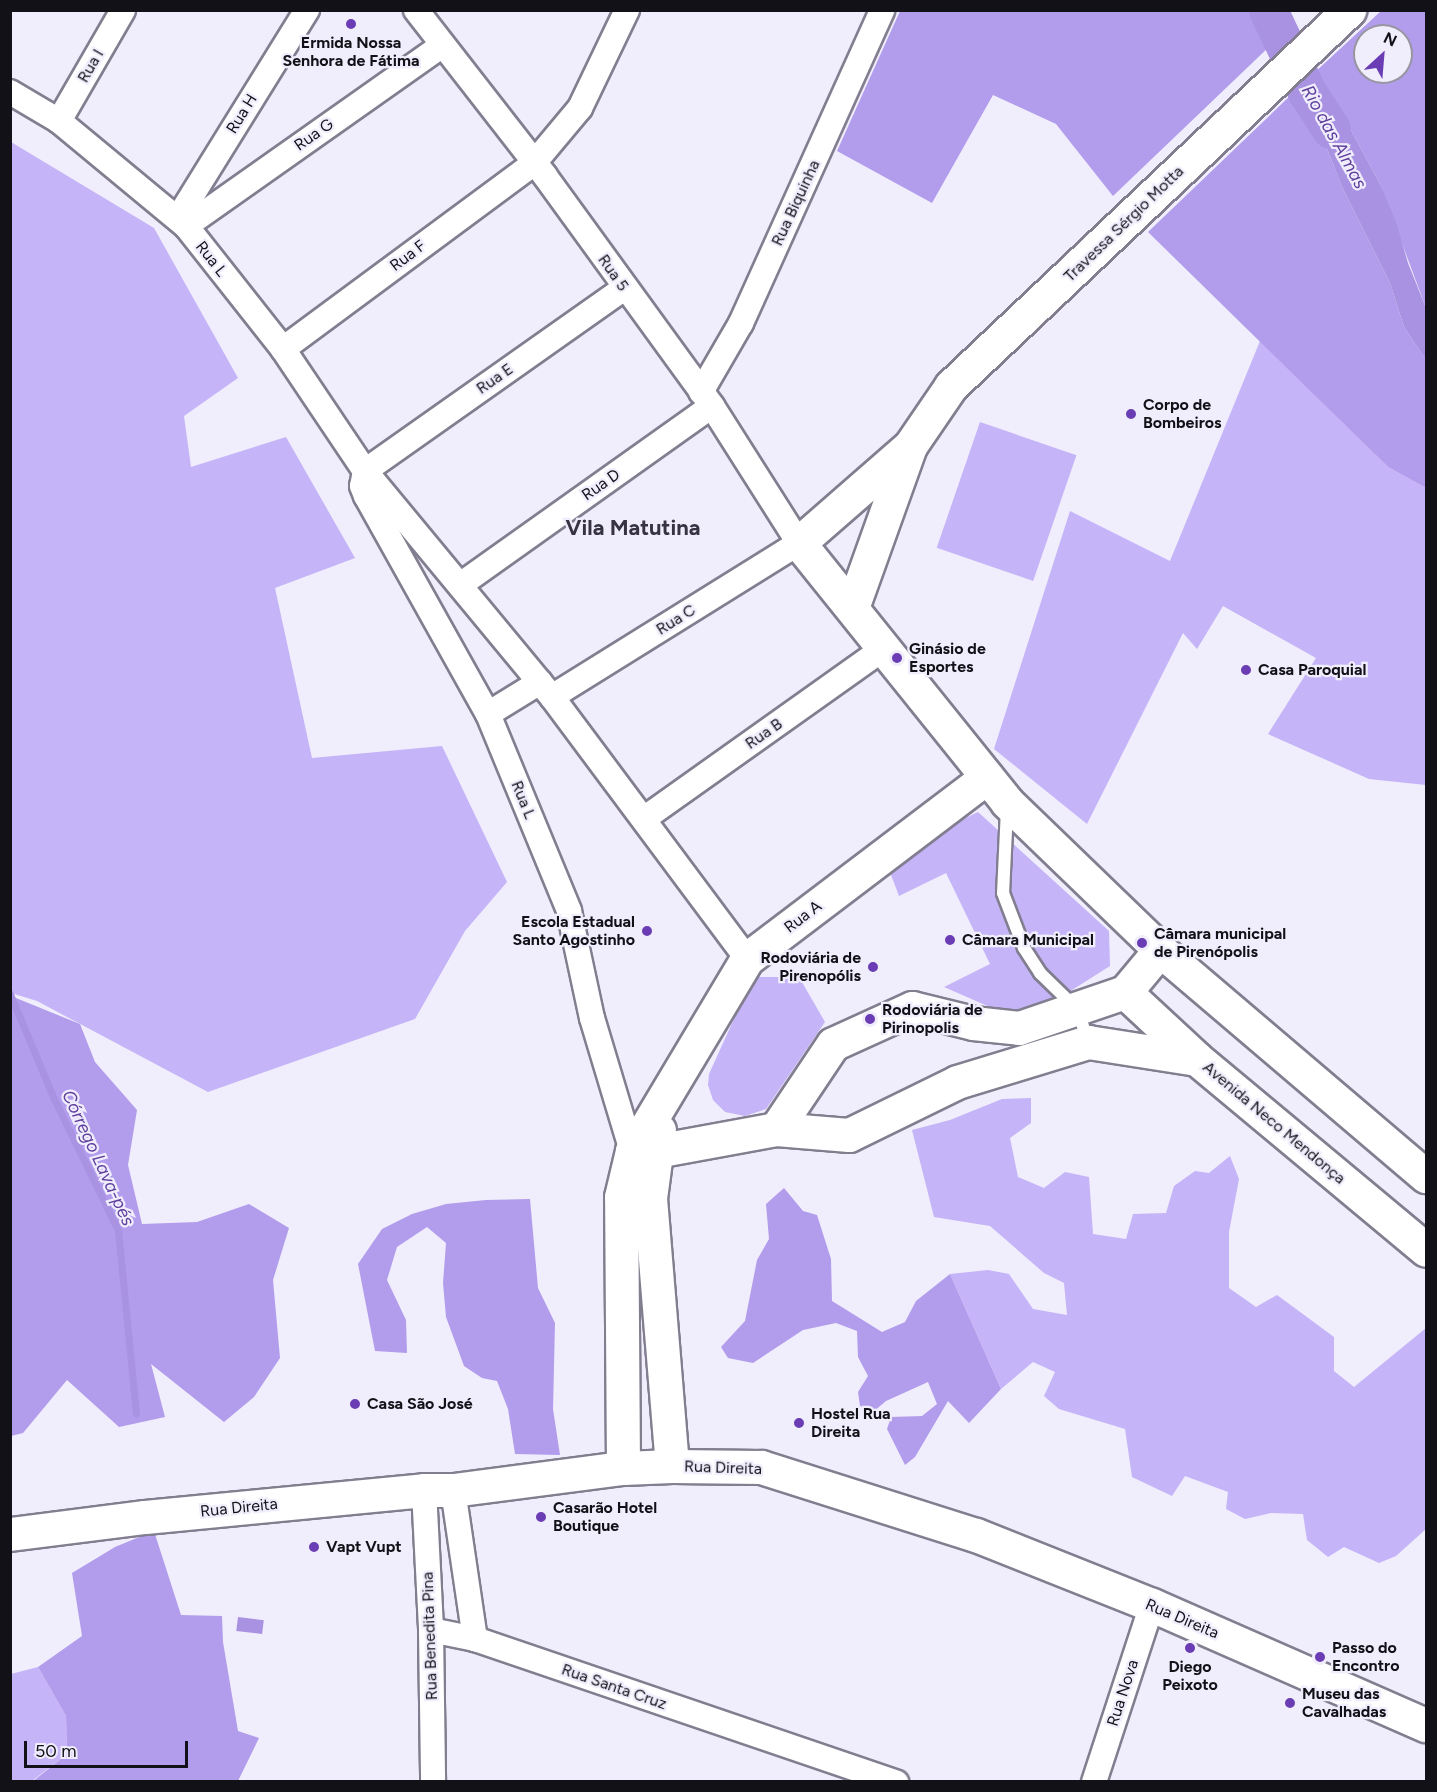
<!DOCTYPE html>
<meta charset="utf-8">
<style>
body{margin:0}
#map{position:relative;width:1437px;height:1792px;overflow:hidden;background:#f0edfc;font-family:Figtree,sans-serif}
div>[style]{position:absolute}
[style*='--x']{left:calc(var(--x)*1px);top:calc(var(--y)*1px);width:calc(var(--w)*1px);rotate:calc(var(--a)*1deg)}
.green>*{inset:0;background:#c5b4f7;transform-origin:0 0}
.forest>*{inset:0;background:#b29cec}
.water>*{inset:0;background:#a892e1;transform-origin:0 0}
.stream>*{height:7px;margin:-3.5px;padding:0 3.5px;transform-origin:3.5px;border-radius:3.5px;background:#a892e1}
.river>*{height:39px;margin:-19.5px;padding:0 19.5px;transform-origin:19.5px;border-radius:19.5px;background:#a892e1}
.roads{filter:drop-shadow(2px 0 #827e90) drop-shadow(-2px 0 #827e90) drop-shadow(0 2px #827e90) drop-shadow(0 -2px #827e90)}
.lane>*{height:12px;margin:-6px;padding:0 6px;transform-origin:6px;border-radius:6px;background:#fff}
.street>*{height:24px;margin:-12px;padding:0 12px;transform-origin:12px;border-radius:12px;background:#fff}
.secondary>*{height:33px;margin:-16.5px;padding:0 16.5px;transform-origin:16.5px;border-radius:16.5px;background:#fff}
.dots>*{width:16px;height:16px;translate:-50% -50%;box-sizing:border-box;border:3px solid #f0edfc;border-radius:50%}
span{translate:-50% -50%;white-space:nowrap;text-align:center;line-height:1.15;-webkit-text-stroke:4.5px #f0edfc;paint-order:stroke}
.poi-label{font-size:16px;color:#131118;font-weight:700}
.left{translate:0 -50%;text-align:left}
.right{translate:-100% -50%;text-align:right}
.street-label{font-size:16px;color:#131118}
.water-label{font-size:18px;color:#5f3f9c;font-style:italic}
.district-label{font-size:22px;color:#373342;font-weight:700}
.frame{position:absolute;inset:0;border:12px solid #131118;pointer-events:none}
.north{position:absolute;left:1353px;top:24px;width:60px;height:60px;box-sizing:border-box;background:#f0edfc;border:2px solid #9895a1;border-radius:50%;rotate:26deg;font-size:16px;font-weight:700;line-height:24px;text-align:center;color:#131118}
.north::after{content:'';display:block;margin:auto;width:21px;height:27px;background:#6a3db5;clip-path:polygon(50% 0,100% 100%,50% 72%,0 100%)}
.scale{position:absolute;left:24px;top:1741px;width:164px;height:27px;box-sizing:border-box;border:3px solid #131118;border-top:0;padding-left:8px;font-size:18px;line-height:21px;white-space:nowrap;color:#131118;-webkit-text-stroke:4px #f0edfc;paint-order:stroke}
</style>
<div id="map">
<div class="green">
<i style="clip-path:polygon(11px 142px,154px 228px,238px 378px,184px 416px,191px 467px,286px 437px,355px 558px,275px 588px,312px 758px,442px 746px,507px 882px,465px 931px,415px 1019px,208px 1092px,37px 1001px,11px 993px)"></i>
<i style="clip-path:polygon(1260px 341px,1388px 467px,1426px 488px,1426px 785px,1369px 779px,1268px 734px,1316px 658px,1223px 606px,1197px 649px,1183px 633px,1087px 824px,994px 749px,1070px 511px,1170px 561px)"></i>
<i style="left:980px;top:422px;width:102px;height:133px;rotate:19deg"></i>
<i style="clip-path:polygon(978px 812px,1109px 931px,1110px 966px,1031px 1016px,999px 1011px,944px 987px,990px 964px,946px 873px,899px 896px,888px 867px,953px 824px)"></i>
<i style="clip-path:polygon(753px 977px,799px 977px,825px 1022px,766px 1109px,745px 1116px,725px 1112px,713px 1100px,708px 1085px,709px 1074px)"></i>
<i style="clip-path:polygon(1031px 1098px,1031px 1123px,1010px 1138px,1018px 1177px,1044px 1188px,1065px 1172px,1089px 1177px,1093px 1234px,1126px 1239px,1133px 1214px,1166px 1213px,1174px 1186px,1195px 1171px,1209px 1173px,1230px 1156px,1239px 1179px,1229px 1232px,1229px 1288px,1256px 1307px,1277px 1295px,1334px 1337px,1334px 1371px,1354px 1387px,1426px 1328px,1426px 1529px,1396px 1556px,1379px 1563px,1344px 1547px,1328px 1557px,1307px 1540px,1303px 1514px,1271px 1513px,1245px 1519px,1226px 1509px,1228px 1492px,1185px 1476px,1172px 1496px,1132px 1477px,1125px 1429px,1059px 1409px,1044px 1396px,1055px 1372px,1033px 1362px,1001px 1389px,950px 1274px,988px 1270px,1009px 1274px,1033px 1309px,1067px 1315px,1064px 1283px,1044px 1273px,990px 1226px,934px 1217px,912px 1130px,950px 1120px,1002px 1099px)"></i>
<i style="clip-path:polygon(38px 1667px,66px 1716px,67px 1754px,32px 1781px,11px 1782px,11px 1674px)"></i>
</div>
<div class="forest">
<i style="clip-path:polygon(900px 11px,1254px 11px,1271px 45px,1113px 196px,1056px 124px,993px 95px,932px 203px,837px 151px)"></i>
<i style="clip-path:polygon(evenodd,1381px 11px,1426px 11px,1426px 308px,1380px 184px,1338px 106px,1313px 74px,1381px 11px,1365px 36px,1401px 36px,1401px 72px,1365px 72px,1365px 36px)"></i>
<i style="clip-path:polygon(1292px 94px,1326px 146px,1342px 187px,1390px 283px,1404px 327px,1426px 360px,1426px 488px,1388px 467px,1148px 232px)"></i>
<i style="clip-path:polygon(11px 996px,80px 1024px,95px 1062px,137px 1110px,128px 1165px,142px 1224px,197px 1222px,249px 1204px,289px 1228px,273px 1280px,280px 1358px,254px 1397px,224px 1422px,151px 1364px,165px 1417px,119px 1427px,67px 1380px,23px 1433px,11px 1436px)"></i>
<i style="clip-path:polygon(784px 1188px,803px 1211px,817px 1215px,831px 1259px,832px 1301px,882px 1332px,905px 1322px,916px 1301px,950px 1274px,1001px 1389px,969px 1423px,948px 1401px,915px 1457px,905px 1465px,887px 1429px,891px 1417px,922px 1416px,937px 1404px,928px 1382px,886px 1401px,873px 1412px,860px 1406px,858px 1392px,868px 1376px,858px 1357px,857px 1331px,836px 1323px,803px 1330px,753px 1363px,728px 1358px,721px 1347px,745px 1321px,757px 1260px,769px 1239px,766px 1204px)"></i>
<i style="clip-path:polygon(530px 1199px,538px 1288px,555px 1323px,553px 1409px,560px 1455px,515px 1454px,508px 1409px,497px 1381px,482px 1378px,464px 1366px,446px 1317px,443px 1283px,446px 1243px,427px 1227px,397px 1247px,387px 1280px,406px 1320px,407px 1353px,375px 1351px,358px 1264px,382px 1229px,412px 1214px,446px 1204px,486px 1200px)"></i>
<i style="clip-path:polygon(154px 1531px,181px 1615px,222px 1616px,223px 1642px,238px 1731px,259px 1738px,238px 1781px,32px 1782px,67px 1754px,66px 1716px,38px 1667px,82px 1636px,72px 1573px,115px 1547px)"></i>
</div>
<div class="water">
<i style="clip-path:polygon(1254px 11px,1282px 11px,1288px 29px,1271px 45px)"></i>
<i style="clip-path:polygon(1313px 74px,1338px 106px,1380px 184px,1396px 222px,1408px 263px,1426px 308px,1426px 360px,1404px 327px,1390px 283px,1342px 187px,1326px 146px,1292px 94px)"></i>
<i style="left:238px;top:1617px;width:26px;height:14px;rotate:7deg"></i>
</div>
<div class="stream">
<i style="--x:10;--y:994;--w:114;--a:67.3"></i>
<i style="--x:54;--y:1099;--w:146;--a:64"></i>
<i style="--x:118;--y:1230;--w:184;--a:84.4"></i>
</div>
<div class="river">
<i style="--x:1268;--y:10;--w:91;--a:64.6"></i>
<i style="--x:1307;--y:92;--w:44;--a:57"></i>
</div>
<div class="roads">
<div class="lane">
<i style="--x:1007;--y:809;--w:84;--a:92.7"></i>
<i style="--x:1003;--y:893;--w:59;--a:69.1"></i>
<i style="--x:1024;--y:948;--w:30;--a:57"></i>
<i style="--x:1040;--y:973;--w:53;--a:44.2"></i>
<i style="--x:1078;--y:1010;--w:34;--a:73"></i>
</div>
<div class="street">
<i style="--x:416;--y:10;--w:210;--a:52.1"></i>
<i style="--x:545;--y:176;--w:284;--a:54"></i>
<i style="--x:712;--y:406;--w:162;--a:57.6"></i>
<i style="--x:799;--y:543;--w:291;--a:148.1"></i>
<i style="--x:10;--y:92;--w:57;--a:30.6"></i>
<i style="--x:59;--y:121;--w:165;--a:39.6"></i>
<i style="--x:186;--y:226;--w:157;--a:51.7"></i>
<i style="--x:283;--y:349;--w:147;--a:56.1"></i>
<i style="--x:365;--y:471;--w:293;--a:50.4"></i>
<i style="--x:552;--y:697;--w:327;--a:53.3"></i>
<i style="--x:59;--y:121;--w:128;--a:-60"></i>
<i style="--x:178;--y:218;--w:245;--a:-58.2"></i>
<i style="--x:186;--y:226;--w:314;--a:-35.2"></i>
<i style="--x:283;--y:349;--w:312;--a:-36.5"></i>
<i style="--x:534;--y:163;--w:72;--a:-50.1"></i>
<i style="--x:580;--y:108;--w:109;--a:-64.4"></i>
<i style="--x:701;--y:392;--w:80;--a:-59.9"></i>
<i style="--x:741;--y:323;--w:343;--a:-65.7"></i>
<i style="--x:365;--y:471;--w:15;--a:101"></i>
<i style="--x:362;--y:486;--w:11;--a:68"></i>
<i style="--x:366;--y:496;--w:250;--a:60.8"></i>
<i style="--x:488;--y:714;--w:213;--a:67.6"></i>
<i style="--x:569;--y:911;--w:109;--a:77.9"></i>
<i style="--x:592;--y:1018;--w:139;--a:73.3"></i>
<i style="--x:365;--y:471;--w:317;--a:-35.2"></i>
<i style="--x:460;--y:585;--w:309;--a:-35.4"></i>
<i style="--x:488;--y:714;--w:61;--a:-31.6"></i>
<i style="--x:645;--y:818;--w:292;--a:-35.4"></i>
<i style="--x:424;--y:1490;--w:140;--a:87.1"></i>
<i style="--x:431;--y:1630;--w:152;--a:89.2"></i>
<i style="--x:453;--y:1490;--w:151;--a:81.6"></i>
<i style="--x:431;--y:1630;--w:45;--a:11.6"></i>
<i style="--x:475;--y:1639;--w:445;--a:18.8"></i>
<i style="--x:1094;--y:1782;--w:186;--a:-71.9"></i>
</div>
<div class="secondary">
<i style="--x:910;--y:446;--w:147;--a:138.9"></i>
<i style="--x:799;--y:543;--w:332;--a:51.2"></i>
<i style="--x:1007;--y:802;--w:213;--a:44"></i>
<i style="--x:1160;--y:950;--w:349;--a:40.4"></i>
<i style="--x:852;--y:608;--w:172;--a:-70.3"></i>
<i style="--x:910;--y:446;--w:73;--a:-55.7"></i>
<i style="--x:951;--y:386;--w:548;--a:-43.37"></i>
<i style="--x:1125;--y:992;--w:98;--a:42.9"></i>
<i style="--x:1197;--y:1059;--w:298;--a:39.8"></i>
<i style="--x:776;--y:1129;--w:102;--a:-56.2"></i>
<i style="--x:833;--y:1044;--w:87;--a:-24.5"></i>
<i style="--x:912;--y:1008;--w:63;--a:13.8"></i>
<i style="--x:973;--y:1023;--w:46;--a:6.2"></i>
<i style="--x:1019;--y:1028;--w:112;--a:-18.8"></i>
<i style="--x:1125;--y:992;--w:55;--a:-50.2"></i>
<i style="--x:659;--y:1130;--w:69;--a:97.5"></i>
<i style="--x:650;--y:1198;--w:269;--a:85.3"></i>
<i style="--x:632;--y:1151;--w:24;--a:0"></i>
<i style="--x:656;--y:1151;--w:122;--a:-10.4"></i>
<i style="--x:776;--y:1129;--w:73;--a:4.7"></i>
<i style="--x:849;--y:1135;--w:120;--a:-26.1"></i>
<i style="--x:957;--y:1082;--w:137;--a:-17"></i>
<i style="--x:1088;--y:1042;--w:110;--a:8.9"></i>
<i style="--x:623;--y:1468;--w:271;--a:-90.4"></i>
<i style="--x:621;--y:1197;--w:47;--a:-76.6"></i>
<i style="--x:632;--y:1151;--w:224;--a:-59.1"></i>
<i style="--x:747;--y:959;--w:301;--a:-37.2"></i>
<i style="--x:10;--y:1534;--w:136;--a:-7.2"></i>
<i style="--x:145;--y:1517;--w:280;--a:-5.5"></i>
<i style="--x:424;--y:1490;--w:29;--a:0"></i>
<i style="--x:453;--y:1490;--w:171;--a:-7.4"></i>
<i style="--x:623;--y:1468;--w:49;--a:-2.3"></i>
<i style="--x:672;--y:1466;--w:89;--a:0.6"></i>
<i style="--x:761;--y:1467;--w:225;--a:17.6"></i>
<i style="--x:976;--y:1535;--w:189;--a:21.7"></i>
<i style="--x:1152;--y:1605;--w:299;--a:23.7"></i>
</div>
</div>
<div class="dots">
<i style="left:351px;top:24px;background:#6a3db5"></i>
<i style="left:1131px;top:414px;background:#6a3db5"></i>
<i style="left:897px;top:658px;background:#6a3db5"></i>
<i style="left:1246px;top:670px;background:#6a3db5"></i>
<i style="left:647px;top:931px;background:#6a3db5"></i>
<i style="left:950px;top:940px;background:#6a3db5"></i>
<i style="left:1142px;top:943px;background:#6a3db5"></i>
<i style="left:873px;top:967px;background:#6a3db5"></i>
<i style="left:870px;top:1019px;background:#6a3db5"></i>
<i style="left:355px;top:1404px;background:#6a3db5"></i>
<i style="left:799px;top:1423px;background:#6a3db5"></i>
<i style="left:541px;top:1517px;background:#6a3db5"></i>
<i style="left:314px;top:1547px;background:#6a3db5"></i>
<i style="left:1190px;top:1648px;background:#6a3db5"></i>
<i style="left:1320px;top:1657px;background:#6a3db5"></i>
<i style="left:1290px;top:1703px;background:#6a3db5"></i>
</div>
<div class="poi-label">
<span style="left:351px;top:52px">Ermida Nossa<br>Senhora de Fátima</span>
<span class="left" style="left:1143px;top:414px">Corpo de<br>Bombeiros</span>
<span class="left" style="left:909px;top:658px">Ginásio de<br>Esportes</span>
<span class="left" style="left:1258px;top:670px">Casa Paroquial</span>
<span class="right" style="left:635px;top:931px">Escola Estadual<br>Santo Agostinho</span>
<span class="left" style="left:1154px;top:943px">Câmara municipal<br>de Pirenópolis</span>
<span class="left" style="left:962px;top:940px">Câmara Municipal</span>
<span class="right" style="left:861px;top:967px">Rodoviária de<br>Pirenopólis</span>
<span class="left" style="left:882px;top:1019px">Rodoviária de<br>Pirinopolis</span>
<span class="left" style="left:367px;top:1404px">Casa São José</span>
<span class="left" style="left:811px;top:1423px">Hostel Rua<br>Direita</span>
<span class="left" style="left:553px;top:1517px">Casarão Hotel<br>Boutique</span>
<span class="left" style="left:326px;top:1547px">Vapt Vupt</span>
<span class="left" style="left:1332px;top:1657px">Passo do<br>Encontro</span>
<span style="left:1190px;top:1676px">Diego<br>Peixoto</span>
<span class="left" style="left:1302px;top:1703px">Museu das<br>Cavalhadas</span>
</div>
<div class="street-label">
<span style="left:91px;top:66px;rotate:-60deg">Rua I</span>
<span style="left:242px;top:114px;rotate:-58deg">Rua H</span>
<span style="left:314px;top:135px;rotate:-35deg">Rua G</span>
<span style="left:796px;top:203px;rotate:-65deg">Rua Biquinha</span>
<span style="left:1124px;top:224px;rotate:-44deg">Travessa Sérgio Motta</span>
<span style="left:408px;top:256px;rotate:-37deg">Rua F</span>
<span style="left:211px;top:259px;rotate:52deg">Rua L</span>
<span style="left:613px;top:273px;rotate:55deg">Rua 5</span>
<span style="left:495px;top:379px;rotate:-35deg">Rua E</span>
<span style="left:601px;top:485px;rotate:-35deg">Rua D</span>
<span style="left:676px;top:620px;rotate:-32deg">Rua C</span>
<span style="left:764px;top:734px;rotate:-35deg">Rua B</span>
<span style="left:523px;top:800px;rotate:68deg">Rua L</span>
<span style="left:803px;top:917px;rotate:-37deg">Rua A</span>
<span style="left:1274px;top:1123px;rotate:40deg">Avenida Neco Mendonça</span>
<span style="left:723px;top:1468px;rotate:2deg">Rua Direita</span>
<span style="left:239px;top:1508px;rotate:-6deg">Rua Direita</span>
<span style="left:1182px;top:1619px;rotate:23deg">Rua Direita</span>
<span style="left:430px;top:1636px;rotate:-92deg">Rua Benedita Pina</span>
<span style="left:614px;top:1687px;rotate:19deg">Rua Santa Cruz</span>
<span style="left:1123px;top:1693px;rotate:-72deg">Rua Nova</span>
</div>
<div class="water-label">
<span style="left:1334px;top:137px;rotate:61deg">Rio das Almas</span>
<span style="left:98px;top:1158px;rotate:65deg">Córrego Lava-pés</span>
</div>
<div class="district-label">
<span style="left:633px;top:528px">Vila Matutina</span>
</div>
<div class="frame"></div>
<div class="north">N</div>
<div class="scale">50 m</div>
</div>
